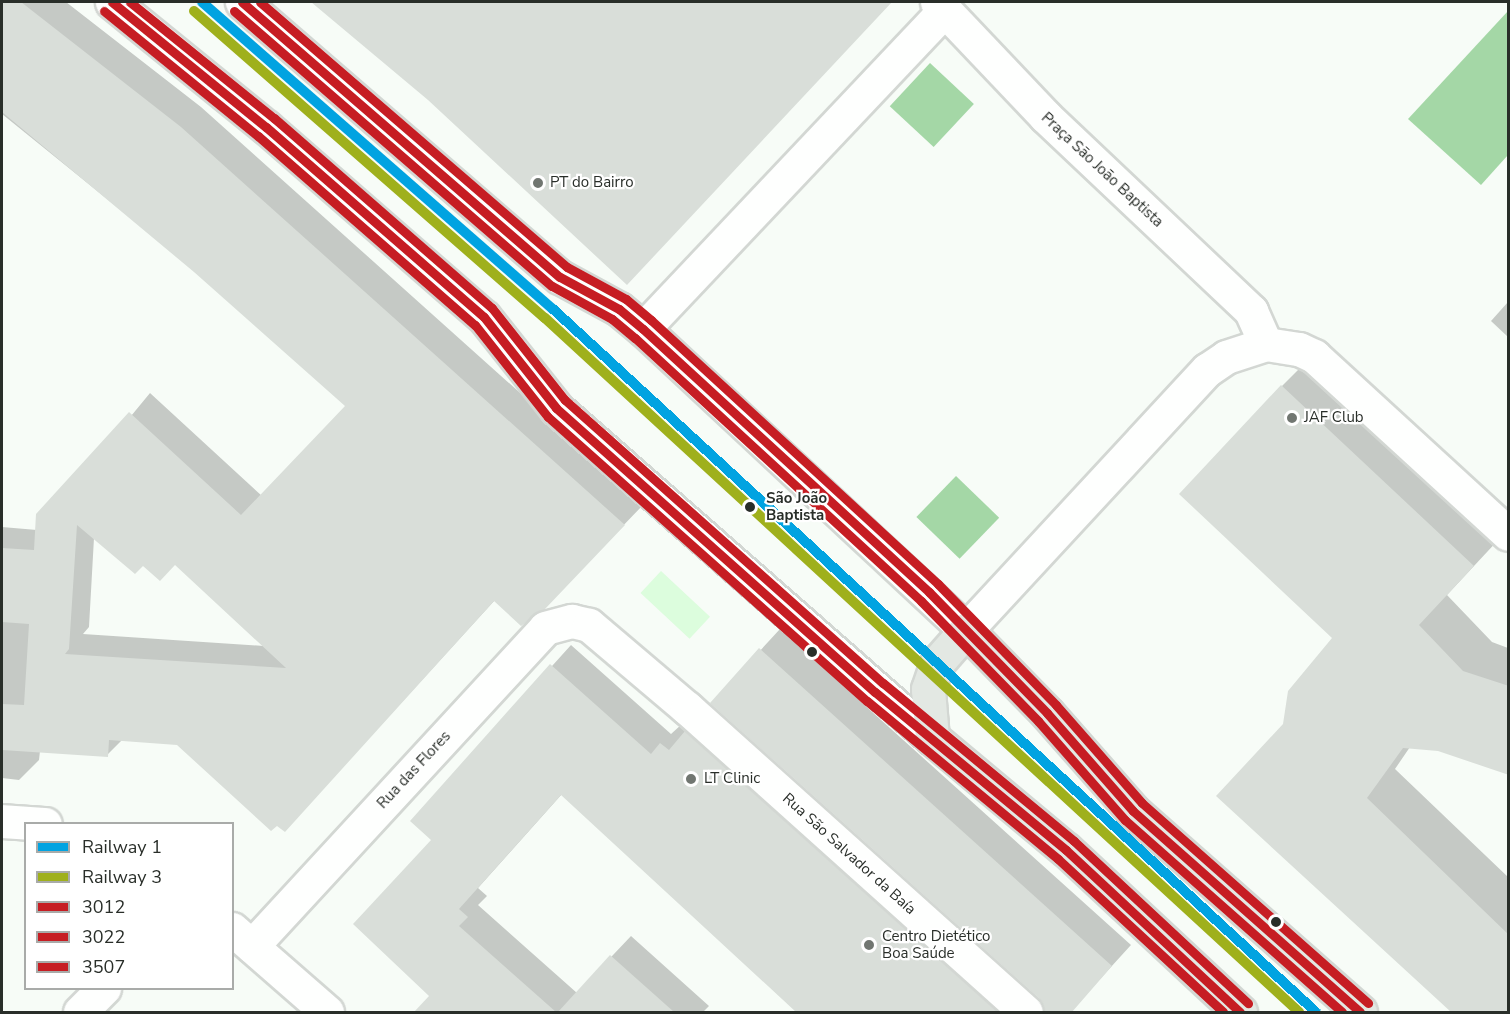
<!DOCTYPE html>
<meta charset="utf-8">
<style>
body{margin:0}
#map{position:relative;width:1510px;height:1014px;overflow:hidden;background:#f7fcf7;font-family:"Nunito Sans",sans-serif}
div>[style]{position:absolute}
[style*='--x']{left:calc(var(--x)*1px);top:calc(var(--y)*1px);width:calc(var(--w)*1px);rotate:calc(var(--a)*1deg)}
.green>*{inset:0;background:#dcfddd;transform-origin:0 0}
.water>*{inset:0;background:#a4d7a6;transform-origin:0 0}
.shadow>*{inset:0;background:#0003}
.building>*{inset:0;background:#d9ded9}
.roads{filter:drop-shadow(2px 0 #d3d7d3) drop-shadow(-2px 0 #d3d7d3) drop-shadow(0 2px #d3d7d3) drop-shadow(0 -2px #d3d7d3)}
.minor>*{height:33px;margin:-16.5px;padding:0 16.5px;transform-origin:16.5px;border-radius:16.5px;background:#fefffe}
.major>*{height:33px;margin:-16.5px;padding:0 16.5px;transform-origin:16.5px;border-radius:16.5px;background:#e3e8e3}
.bus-1>*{height:9px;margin:-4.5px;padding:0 4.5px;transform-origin:4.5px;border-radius:4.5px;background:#c61d23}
.bus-2>*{height:9px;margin:-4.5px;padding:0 4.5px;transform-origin:4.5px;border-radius:4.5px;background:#c61d23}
.bus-3>*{height:9px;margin:-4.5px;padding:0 4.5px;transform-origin:4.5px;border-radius:4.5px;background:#c61d23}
.rail-1>*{height:10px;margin:-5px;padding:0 5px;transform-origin:5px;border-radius:5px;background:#01a3e1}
.rail-2>*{height:10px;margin:-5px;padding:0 5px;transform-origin:5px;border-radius:5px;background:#9fb01c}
.dots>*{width:16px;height:16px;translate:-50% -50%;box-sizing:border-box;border:3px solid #fff;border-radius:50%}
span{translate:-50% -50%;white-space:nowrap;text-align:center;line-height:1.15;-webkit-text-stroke:4.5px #fff;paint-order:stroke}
.street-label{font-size:15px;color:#292e29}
.poi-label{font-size:15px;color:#292e29}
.left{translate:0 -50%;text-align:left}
.stop-label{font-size:15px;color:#292e29;font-weight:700}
.frame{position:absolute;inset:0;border:3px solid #292e29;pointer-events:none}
.legend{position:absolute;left:24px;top:822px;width:210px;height:168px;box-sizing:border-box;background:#fff;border:2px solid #a9aba9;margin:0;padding:8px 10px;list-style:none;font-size:18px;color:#292e29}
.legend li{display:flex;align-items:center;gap:12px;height:30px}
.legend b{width:30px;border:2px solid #a9aba9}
</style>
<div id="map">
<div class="green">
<i style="left:661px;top:571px;width:67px;height:30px;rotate:43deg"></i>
</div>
<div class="water">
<i style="clip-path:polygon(1508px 11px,1508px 155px,1481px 185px,1408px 119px)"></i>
<i style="left:930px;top:63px;width:60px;height:59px;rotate:43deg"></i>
<i style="left:956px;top:476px;width:60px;height:57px;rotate:44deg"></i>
</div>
<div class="shadow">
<i style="clip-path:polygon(evenodd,2px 2px,66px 2px,201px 107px,644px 504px,565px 586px,495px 600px,285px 830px,178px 743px,122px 740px,107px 755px,40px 751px,39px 760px,19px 780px,2px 778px,2px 527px,37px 530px,150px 393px,262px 496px,347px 405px,195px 270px,2px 114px,2px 2px,94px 538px,175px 563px,264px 646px,83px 634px,89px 627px,94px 538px)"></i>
<i style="clip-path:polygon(314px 2px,891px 2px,627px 283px,429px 99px)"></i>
<i style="clip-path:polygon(1508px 302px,1508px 337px,1491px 321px)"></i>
<i style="clip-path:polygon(1310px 358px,1501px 537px,1447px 595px,1492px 642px,1508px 648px,1508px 773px,1439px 750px,1410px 747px,1395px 769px,1508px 877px,1508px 1012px,1456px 1012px,1218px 796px,1284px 724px,1334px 638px,1282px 386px)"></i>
<i style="clip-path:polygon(780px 629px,1131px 945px,1070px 1012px,797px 1012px,562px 794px,478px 888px,487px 896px,478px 905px,577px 993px,631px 936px,709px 1006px,703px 1012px,416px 1012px,431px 996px,433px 840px,412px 821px,571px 645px,671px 734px,682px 724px,1045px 1011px,1040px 997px,712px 703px)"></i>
</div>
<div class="building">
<i style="clip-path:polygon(evenodd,2px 2px,21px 2px,181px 127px,625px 525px,545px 609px,521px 626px,494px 601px,285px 832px,277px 826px,271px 831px,177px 745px,109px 740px,108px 757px,2px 750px,2px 704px,24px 705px,29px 624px,2px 622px,2px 548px,34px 550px,36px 514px,129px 412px,241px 515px,345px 406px,194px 272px,2px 112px,2px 2px,77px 525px,135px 574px,143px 566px,160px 581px,175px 565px,286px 668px,65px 654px,69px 649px,77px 525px)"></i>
<i style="clip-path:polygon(311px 2px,892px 2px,627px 285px,428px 100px)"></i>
<i style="clip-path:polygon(1281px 385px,1474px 566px,1419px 625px,1463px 671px,1509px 686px,1509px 775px,1438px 751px,1403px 748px,1367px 798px,1509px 935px,1509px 1012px,1451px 1012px,1216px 796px,1283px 724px,1288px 691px,1332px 638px,1179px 494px)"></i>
<i style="clip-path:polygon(759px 648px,1112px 966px,1072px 1012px,1044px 1012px,1039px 998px,710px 703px)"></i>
<i style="clip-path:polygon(550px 664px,651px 754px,660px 743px,669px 750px,685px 731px,998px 1012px,796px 1012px,561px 795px,459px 909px,468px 917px,459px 926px,556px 1012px,414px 1012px,429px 996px,353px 924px,431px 840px,410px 821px)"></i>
<i style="clip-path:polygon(610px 955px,674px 1012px,558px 1012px)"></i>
</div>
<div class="roads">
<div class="minor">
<i style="--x:112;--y:2;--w:198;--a:39.1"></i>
<i style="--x:266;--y:127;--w:289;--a:41.1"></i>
<i style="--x:484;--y:317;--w:116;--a:51.6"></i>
<i style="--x:556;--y:408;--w:500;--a:41.27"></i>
<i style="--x:242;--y:2;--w:420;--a:40.9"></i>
<i style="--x:560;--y:277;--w:67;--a:28.5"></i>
<i style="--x:619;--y:309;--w:31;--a:40"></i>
<i style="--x:643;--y:329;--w:442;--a:43"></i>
<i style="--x:966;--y:630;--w:355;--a:-47.2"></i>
<i style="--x:1207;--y:370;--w:23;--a:-34"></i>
<i style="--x:1226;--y:357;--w:42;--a:-18"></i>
<i style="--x:1266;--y:344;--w:33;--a:9"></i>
<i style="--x:1299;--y:349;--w:17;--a:25"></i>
<i style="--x:1314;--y:356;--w:263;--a:42.5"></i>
<i style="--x:937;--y:2;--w:157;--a:46.5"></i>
<i style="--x:1045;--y:116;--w:284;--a:43.4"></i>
<i style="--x:1251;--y:311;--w:36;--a:66"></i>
<i style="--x:643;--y:329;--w:438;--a:-46.6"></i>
<i style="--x:2;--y:821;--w:43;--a:4"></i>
<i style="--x:232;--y:929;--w:126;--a:41.1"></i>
<i style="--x:252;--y:946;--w:432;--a:-47.3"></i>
<i style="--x:545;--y:628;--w:28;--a:-15"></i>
<i style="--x:572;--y:621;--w:17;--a:13"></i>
<i style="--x:589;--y:625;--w:128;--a:40.3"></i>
<i style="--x:687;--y:708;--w:455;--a:41.9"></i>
<i style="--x:80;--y:1012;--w:34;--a:-45"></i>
</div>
<div class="major">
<i style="--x:1240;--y:1012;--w:238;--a:-137"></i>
<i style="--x:1066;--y:850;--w:175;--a:-140.1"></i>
<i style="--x:932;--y:738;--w:49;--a:-94.7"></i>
<i style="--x:928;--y:689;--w:28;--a:-71"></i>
<i style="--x:937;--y:663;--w:44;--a:-48.7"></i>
<i style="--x:966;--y:630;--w:116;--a:45.7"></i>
<i style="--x:1047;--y:713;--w:130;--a:48.7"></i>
<i style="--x:1133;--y:811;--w:303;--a:41.5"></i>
</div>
</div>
<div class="bus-1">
<i style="--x:112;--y:2;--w:198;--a:39.1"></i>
<i style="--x:266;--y:127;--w:289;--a:41.1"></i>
<i style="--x:484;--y:317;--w:116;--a:51.6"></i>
<i style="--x:556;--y:408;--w:427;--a:41.7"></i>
<i style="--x:875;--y:692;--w:248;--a:39.6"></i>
<i style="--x:1066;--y:850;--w:238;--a:43"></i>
<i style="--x:242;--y:2;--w:420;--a:40.9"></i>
<i style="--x:560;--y:277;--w:67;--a:28.5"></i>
<i style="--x:619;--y:309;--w:31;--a:40"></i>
<i style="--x:643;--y:329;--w:389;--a:42.6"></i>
<i style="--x:929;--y:592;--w:169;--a:45.7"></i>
<i style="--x:1047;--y:713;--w:130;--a:48.7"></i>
<i style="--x:1133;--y:811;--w:303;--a:41.5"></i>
</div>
<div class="bus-2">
<i style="--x:104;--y:11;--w:198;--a:39.1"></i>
<i style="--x:258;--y:136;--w:288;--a:41.1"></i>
<i style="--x:475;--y:325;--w:117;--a:51.6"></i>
<i style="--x:548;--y:417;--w:427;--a:41.7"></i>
<i style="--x:867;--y:701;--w:248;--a:39.6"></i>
<i style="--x:1058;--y:859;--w:225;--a:42.8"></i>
<i style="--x:234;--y:11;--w:420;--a:40.9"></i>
<i style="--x:552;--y:286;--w:68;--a:28.8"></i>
<i style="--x:612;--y:319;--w:30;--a:40"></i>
<i style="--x:635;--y:338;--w:389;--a:42.6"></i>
<i style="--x:921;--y:601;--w:168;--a:45.7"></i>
<i style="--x:1038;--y:721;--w:132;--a:48.7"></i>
<i style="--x:1125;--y:820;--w:290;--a:41.5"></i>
</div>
<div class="bus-3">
<i style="--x:130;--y:2;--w:185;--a:38.9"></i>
<i style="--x:274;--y:118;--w:289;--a:41.1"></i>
<i style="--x:492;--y:308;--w:117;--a:51.6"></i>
<i style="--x:565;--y:400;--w:426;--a:41.7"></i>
<i style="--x:883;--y:683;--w:248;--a:39.6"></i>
<i style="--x:1074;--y:841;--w:238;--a:43"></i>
<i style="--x:260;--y:2;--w:406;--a:40.8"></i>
<i style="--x:567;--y:267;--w:67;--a:28.5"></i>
<i style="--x:626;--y:299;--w:33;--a:40"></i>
<i style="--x:651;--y:320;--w:390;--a:42.6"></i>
<i style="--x:938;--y:584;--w:169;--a:45.7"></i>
<i style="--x:1056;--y:705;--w:130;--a:48.7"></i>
<i style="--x:1142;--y:803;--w:302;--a:41.5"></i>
</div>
<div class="rail-1">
<i style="--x:202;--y:2;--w:466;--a:41.2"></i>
<i style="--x:553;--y:309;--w:1037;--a:42.66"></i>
</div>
<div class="rail-2">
<i style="--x:194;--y:11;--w:466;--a:41.2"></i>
<i style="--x:545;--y:318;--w:1025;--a:42.63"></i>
</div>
<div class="dots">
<i style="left:538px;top:183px;background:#717671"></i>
<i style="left:1292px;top:418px;background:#717671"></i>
<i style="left:750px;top:507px;background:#292e29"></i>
<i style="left:812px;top:652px;background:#292e29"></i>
<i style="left:691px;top:779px;background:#717671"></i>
<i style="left:1276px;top:922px;background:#292e29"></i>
<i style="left:869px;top:945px;background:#717671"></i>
</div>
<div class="street-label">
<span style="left:1102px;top:170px;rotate:43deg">Praça São João Baptista</span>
<span style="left:414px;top:770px;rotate:-47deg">Rua das Flores</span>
<span style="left:849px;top:854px;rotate:42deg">Rua São Salvador da Baía</span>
</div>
<div class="poi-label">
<span class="left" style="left:550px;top:183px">PT do Bairro</span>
<span class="left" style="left:1304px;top:418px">JAF Club</span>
<span class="left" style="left:704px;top:779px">LT Clinic</span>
<span class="left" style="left:882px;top:945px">Centro Dietético<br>Boa Saúde</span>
</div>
<div class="stop-label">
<span class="left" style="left:766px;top:507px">São João<br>Baptista</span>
</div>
<div class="frame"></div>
<ul class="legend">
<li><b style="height:8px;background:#01a3e1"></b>Railway 1</li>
<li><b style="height:8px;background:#9fb01c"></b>Railway 3</li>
<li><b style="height:8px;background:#c61d23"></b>3012</li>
<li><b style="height:8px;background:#c61d23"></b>3022</li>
<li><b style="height:8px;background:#c61d23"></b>3507</li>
</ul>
</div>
